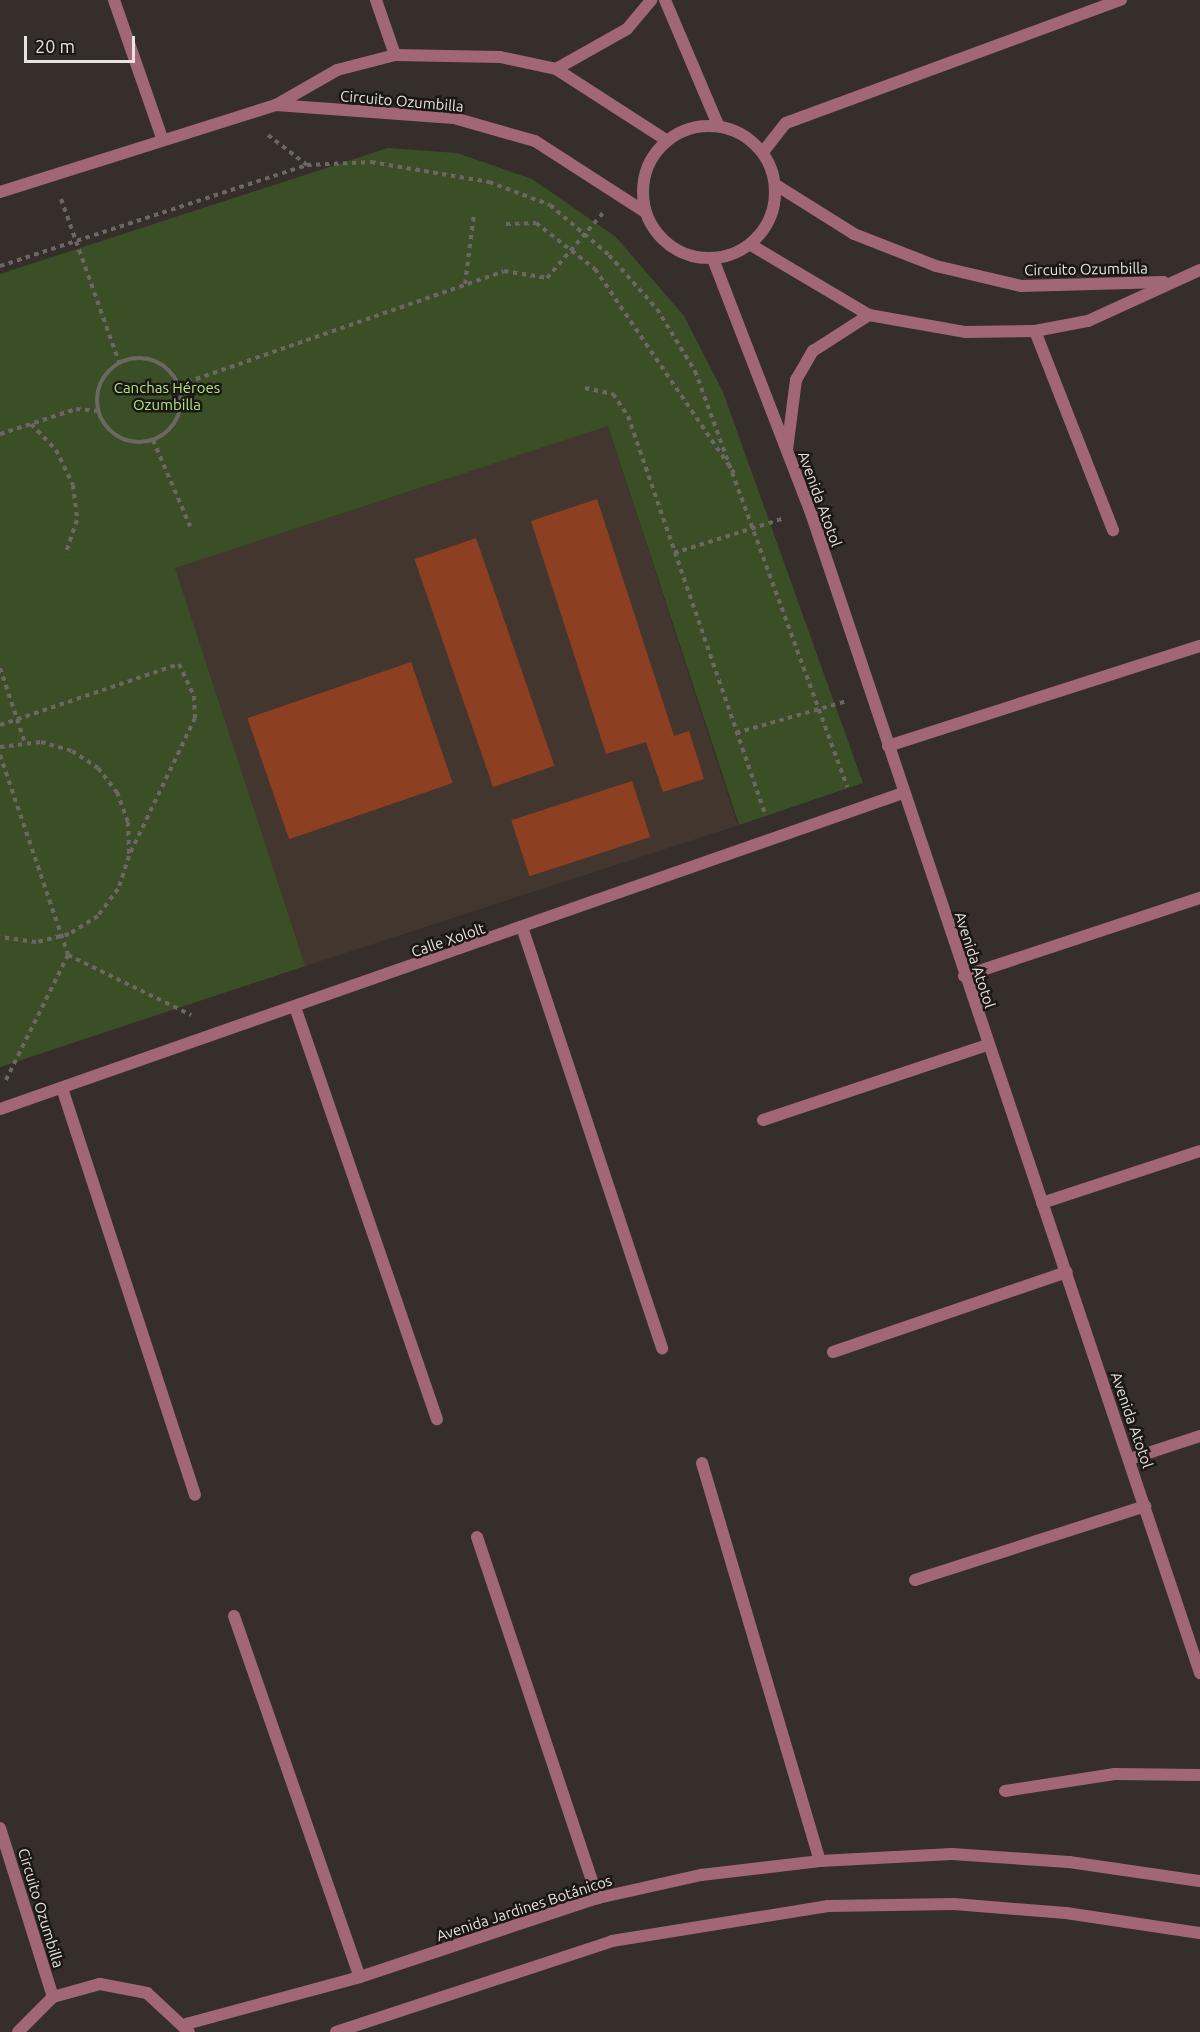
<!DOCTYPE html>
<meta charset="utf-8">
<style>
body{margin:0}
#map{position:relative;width:1200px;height:2032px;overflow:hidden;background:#352e2a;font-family:Ubuntu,sans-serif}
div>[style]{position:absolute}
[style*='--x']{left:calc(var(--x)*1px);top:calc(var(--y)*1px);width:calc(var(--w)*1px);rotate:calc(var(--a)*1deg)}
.built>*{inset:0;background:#42362f;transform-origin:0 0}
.green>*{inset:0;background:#3a4f25}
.building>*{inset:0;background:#8d4021;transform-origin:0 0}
.path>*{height:4px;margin-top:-2px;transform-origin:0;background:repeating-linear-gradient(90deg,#6d6764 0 4.5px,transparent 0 9px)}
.path>.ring{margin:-2px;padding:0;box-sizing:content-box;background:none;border:4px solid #6d6764;border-radius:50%}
.minor>*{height:12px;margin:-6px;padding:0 6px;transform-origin:6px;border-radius:6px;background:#a26776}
.minor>.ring{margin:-6px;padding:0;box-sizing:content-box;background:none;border:12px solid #a26776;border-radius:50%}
.tertiary>*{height:12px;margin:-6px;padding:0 6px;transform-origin:6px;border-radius:6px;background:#a26776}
span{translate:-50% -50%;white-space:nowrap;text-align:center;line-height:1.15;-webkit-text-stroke:5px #1a1715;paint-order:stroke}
.street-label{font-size:15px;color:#e8e3e1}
.park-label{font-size:15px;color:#afe47e}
.scale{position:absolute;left:24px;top:36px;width:111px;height:27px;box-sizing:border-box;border:3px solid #e8e3e1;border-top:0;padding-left:8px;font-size:18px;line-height:21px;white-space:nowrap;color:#e8e3e1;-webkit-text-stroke:4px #1a1715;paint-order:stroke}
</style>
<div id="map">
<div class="built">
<i style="left:608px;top:426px;width:420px;height:457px;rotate:72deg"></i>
</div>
<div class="green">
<i style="clip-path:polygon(388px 148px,457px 153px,532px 179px,616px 237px,684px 316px,723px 392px,863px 783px,739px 825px,608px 426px,175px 568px,305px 966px,0 1067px,0 274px)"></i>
</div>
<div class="building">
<i style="clip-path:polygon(597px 499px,674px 736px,689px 731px,704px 779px,663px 792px,646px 742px,606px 754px,531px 521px)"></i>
<i style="left:476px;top:538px;width:241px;height:65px;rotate:71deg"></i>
<i style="left:411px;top:662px;width:128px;height:173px;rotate:71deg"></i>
<i style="left:632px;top:781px;width:59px;height:127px;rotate:72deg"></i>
</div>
<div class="path">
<i style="--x:268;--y:135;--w:49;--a:37.6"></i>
<i style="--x:307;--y:165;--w:64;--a:-2.7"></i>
<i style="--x:371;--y:162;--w:120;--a:9.6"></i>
<i style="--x:489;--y:182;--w:65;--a:20.7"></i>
<i style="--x:550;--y:205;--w:77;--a:40.3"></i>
<i style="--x:609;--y:255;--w:72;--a:48.4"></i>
<i style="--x:657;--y:309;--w:73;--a:58.5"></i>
<i style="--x:695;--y:371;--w:443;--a:69.9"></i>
<i style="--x:61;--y:199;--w:173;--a:70.4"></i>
<i style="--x:506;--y:224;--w:30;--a:-2"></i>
<i style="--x:536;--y:223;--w:75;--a:37.9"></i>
<i style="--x:595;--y:269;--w:247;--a:55.7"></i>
<i style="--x:0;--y:266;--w:323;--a:-18.2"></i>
<i style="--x:465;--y:284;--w:71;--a:-82.7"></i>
<i class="ring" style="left:97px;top:358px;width:80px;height:80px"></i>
<i style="--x:179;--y:385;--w:344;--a:-19.3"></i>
<i style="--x:504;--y:271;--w:44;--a:9.2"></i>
<i style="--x:547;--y:278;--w:86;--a:-49.3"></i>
<i style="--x:585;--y:388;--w:29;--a:12"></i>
<i style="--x:613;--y:394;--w:27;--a:56"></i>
<i style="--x:628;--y:416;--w:423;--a:71"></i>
<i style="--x:31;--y:424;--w:36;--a:46"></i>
<i style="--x:56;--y:450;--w:39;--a:64"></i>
<i style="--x:73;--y:485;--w:35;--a:83"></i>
<i style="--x:77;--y:520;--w:36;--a:109"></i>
<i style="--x:0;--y:434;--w:80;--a:-18.2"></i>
<i style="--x:76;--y:409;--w:22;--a:5"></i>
<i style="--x:153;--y:440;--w:94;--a:66.7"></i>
<i style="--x:674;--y:553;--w:116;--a:-17.5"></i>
<i style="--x:0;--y:668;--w:79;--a:71.6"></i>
<i style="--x:0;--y:725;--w:189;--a:-18.8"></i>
<i style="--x:179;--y:664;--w:35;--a:65"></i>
<i style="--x:194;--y:696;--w:22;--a:87"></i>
<i style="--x:195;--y:718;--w:153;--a:115.6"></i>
<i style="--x:736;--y:733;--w:116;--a:-16.1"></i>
<i style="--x:0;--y:747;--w:41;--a:-7"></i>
<i style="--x:41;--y:742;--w:32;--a:16"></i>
<i style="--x:72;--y:751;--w:31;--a:33"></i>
<i style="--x:98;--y:768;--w:31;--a:52"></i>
<i style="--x:117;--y:792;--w:32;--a:70"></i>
<i style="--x:128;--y:822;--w:34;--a:88"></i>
<i style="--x:129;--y:856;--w:35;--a:108"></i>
<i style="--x:118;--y:889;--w:34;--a:127"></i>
<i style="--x:98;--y:916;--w:34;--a:148"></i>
<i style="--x:69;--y:934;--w:34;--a:166"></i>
<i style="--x:36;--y:942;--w:36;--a:-172"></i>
<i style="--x:0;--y:755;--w:211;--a:71.2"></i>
<i style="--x:68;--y:955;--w:140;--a:116.4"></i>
<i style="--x:68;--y:955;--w:137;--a:26"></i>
</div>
<div class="minor">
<i style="--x:114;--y:0;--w:146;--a:70.8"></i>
<i style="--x:376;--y:0;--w:58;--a:70.9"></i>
<i style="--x:665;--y:0;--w:136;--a:67"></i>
<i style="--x:556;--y:69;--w:81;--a:-29.4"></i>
<i style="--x:627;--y:29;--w:38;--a:-50"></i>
<i style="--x:276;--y:105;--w:178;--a:4.2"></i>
<i style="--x:454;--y:118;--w:84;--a:15.9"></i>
<i style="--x:535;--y:141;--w:131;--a:32.8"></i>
<i class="ring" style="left:643px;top:126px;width:120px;height:120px"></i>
<i style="--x:763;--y:152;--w:37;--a:-52"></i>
<i style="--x:786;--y:123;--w:357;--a:-20.2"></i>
<i style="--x:776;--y:185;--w:92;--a:32.1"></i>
<i style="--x:854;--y:234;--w:88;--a:21.3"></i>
<i style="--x:936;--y:266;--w:87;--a:13.2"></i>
<i style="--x:1021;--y:286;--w:143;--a:-1.6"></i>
<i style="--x:0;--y:192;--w:289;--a:-17.5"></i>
<i style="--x:276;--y:105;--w:70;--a:-29.8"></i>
<i style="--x:337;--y:70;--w:60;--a:-14.5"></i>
<i style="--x:395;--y:55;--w:105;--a:1.1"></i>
<i style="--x:500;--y:57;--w:57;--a:12.1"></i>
<i style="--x:556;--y:69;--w:131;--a:32.8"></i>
<i style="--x:751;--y:245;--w:137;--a:30.7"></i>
<i style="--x:869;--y:315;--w:97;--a:10"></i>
<i style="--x:965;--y:332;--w:70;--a:-0.8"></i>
<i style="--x:1035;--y:331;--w:54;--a:-10.7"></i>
<i style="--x:1088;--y:321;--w:123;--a:-24.5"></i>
<i style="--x:713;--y:259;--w:269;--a:68.9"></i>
<i style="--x:810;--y:510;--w:1227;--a:71.46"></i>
<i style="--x:1035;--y:331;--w:214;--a:68.6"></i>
<i style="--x:787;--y:450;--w:71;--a:-82.7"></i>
<i style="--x:796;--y:380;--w:34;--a:-60"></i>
<i style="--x:813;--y:351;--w:67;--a:-32.7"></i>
<i style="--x:888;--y:746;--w:328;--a:-17.8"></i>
<i style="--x:523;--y:930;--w:441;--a:71.6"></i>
<i style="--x:964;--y:976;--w:249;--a:-18.3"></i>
<i style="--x:295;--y:1007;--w:436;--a:71"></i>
<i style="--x:62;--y:1088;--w:428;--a:71.9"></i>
<i style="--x:0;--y:1109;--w:957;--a:-19.29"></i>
<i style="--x:763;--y:1120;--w:236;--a:-18.5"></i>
<i style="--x:1042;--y:1203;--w:166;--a:-18.2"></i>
<i style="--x:833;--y:1352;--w:247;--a:-18.9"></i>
<i style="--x:1130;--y:1459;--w:74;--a:-18.2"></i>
<i style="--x:702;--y:1463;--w:415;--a:73.5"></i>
<i style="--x:477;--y:1537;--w:381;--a:71.5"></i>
<i style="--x:915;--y:1580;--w:242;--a:-17.8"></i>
<i style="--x:234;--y:1616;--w:382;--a:70.8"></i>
<i style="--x:1005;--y:1791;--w:111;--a:-8.8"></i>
<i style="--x:1115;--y:1774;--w:85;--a:0.7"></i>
<i style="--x:0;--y:1828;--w:177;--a:72.6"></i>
</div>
<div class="tertiary">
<i style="--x:186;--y:2024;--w:180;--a:-15.1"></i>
<i style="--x:360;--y:1977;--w:251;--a:-18.4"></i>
<i style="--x:598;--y:1898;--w:106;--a:-12.6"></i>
<i style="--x:701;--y:1875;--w:120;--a:-6.7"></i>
<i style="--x:820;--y:1861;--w:132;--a:-3"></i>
<i style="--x:952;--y:1854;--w:117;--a:3.9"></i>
<i style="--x:1069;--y:1862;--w:132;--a:8.3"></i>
<i style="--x:18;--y:2032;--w:49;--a:-45"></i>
<i style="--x:53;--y:1997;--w:49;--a:-15.5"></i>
<i style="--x:100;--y:1984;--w:48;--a:10.8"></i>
<i style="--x:147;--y:1993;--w:57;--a:42.9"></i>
<i style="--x:336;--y:2032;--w:291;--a:-18.2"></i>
<i style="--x:612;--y:1941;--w:219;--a:-9.2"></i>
<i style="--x:828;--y:1906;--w:126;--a:-0.9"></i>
<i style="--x:954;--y:1904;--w:112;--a:4.6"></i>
<i style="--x:1066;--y:1913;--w:135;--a:8.5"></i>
</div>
<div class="street-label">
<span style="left:402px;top:101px;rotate:5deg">Circuito Ozumbilla</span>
<span style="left:1086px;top:269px;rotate:-1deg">Circuito Ozumbilla</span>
<span style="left:820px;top:499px;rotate:70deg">Avenida Atotol</span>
<span style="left:448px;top:940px;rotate:-19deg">Calle Xololt</span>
<span style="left:975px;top:960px;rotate:72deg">Avenida Atotol</span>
<span style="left:1132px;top:1420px;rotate:71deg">Avenida Atotol</span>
<span style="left:41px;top:1908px;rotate:73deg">Circuito Ozumbilla</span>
<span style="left:524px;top:1908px;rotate:-18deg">Avenida Jardines Botánicos</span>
</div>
<div class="park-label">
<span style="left:167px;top:396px">Canchas Héroes<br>Ozumbilla</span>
</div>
<div class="scale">20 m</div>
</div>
